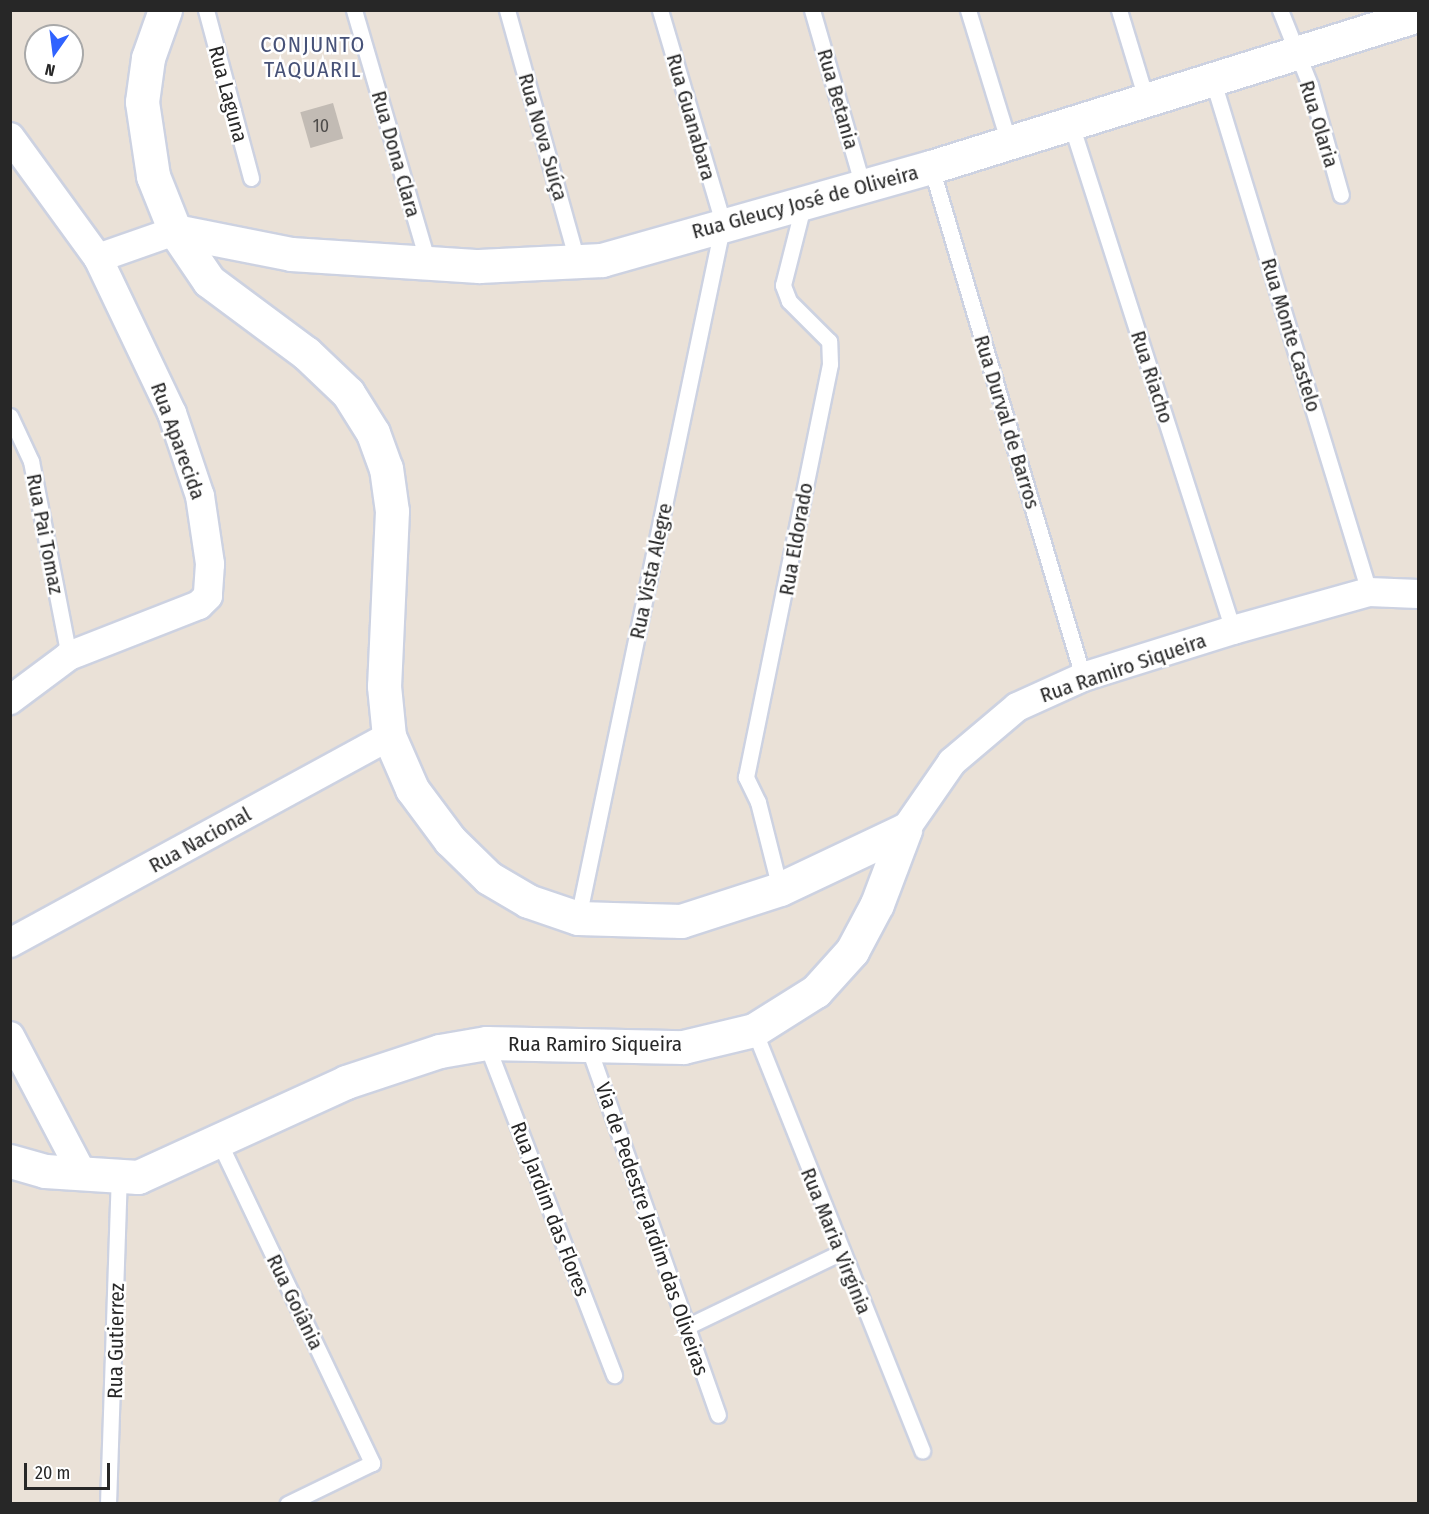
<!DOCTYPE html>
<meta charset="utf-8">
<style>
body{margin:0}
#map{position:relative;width:1429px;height:1514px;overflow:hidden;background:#eae1d7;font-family:"Fira Sans Condensed",sans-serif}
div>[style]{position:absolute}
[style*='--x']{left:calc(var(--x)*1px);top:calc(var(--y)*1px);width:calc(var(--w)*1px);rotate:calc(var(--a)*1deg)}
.building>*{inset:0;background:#c2bbb4;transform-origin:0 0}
.roads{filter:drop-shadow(2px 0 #cdd2e1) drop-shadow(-2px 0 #cdd2e1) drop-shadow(0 2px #cdd2e1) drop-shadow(0 -2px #cdd2e1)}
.service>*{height:15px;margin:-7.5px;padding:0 7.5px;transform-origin:7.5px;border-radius:7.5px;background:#fff}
.minor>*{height:28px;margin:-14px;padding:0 14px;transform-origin:14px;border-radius:14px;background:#fff}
.tertiary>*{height:33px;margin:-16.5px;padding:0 16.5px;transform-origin:16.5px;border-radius:16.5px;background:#fff}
span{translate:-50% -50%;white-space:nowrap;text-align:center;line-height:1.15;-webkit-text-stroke:5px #fff;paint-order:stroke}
.number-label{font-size:18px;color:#4e4c4a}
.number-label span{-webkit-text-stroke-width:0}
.street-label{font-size:21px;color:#272727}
.neighbourhood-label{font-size:22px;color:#475278;letter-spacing:1.5px}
.frame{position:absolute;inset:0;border:12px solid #272727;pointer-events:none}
.north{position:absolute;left:24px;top:24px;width:60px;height:60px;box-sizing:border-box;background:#fff;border:2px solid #a9a9a9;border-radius:50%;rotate:194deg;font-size:16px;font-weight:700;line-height:24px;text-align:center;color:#272727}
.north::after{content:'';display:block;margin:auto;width:21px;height:27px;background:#3063ff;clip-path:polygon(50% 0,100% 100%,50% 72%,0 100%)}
.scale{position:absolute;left:24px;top:1463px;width:86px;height:27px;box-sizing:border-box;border:3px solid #272727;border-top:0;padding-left:8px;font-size:18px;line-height:21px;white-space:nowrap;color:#272727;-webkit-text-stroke:4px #fff;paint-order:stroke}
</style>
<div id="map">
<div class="building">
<i style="left:333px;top:103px;width:37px;height:34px;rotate:74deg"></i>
</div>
<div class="roads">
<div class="service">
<i style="--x:206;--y:10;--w:174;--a:75"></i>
<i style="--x:354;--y:10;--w:264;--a:73.7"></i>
<i style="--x:507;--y:10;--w:264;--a:74.4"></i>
<i style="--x:812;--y:10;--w:184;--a:73.9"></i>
<i style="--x:968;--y:10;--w:139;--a:72.9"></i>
<i style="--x:1119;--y:10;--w:93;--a:73.1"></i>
<i style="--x:1280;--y:10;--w:81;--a:68.2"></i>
<i style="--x:1310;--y:85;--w:114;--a:74.3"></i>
<i style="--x:1212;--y:78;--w:537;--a:73.01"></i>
<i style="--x:1071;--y:124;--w:531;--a:72.25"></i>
<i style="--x:931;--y:167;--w:532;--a:73.4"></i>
<i style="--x:10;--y:416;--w:50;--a:65"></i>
<i style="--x:31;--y:461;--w:199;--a:79"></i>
<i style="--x:780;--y:889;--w:90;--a:-104.2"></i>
<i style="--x:758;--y:802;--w:28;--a:-116"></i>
<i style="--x:746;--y:777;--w:421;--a:-78.5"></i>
<i style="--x:830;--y:364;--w:23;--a:-92"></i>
<i style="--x:829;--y:341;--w:57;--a:-135"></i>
<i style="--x:789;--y:301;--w:17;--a:-111"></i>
<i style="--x:783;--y:285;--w:86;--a:-75.8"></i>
<i style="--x:578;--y:918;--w:710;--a:-78.22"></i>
<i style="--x:723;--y:223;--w:222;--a:-106.5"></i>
<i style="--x:754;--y:1030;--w:453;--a:68.2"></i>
<i style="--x:486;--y:1043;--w:356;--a:68.9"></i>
<i style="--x:587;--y:1043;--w:394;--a:70.6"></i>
<i style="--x:219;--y:1142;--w:356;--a:64.5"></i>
<i style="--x:372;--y:1463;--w:94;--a:154.2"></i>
<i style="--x:686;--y:1327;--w:171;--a:-25.7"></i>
<i style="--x:108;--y:1504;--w:326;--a:-88.1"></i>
</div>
<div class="minor">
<i style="--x:10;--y:137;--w:150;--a:54"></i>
<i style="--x:98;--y:258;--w:172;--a:64.5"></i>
<i style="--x:172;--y:413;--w:88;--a:71.4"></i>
<i style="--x:200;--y:496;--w:69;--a:81.6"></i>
<i style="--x:210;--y:564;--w:32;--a:94"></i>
<i style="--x:208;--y:596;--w:13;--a:135"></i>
<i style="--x:199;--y:605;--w:140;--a:158.6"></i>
<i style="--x:69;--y:656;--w:74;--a:143.3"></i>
<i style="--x:98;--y:258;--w:82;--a:-19.3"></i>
<i style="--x:905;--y:830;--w:83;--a:-55.3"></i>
<i style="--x:952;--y:762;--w:85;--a:-40.2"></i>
<i style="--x:1017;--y:707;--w:72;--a:-24.4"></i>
<i style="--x:1083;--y:677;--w:157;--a:-17.4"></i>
<i style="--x:1233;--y:630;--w:141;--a:-15.6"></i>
<i style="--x:1369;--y:592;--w:49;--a:2.3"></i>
<i style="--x:10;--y:943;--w:432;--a:-28.6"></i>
<i style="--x:10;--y:1036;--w:157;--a:62.3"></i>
</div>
<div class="tertiary">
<i style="--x:165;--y:10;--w:51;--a:109.5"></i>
<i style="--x:148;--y:58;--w:44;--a:97.8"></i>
<i style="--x:142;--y:102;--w:75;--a:81.5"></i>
<i style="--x:153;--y:176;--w:59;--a:68.2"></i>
<i style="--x:175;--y:231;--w:118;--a:11.2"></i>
<i style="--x:291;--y:254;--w:188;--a:3.7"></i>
<i style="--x:479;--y:266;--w:123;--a:-2.8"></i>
<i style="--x:602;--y:260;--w:342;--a:-15.8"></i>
<i style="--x:931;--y:167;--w:510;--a:-17.33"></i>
<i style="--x:175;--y:231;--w:60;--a:55.8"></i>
<i style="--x:209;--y:281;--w:121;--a:36.6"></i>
<i style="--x:306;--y:353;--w:58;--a:43.6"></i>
<i style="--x:348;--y:393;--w:47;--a:58"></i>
<i style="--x:373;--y:433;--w:37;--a:70"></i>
<i style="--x:386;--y:468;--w:43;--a:82.1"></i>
<i style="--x:392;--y:511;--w:175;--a:92.6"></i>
<i style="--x:384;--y:686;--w:50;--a:84.3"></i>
<i style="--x:389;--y:736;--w:58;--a:66.5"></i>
<i style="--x:412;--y:789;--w:64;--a:53.3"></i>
<i style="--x:450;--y:840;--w:54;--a:44.3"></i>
<i style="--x:489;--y:878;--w:45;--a:30.5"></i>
<i style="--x:528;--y:901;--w:53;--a:18.8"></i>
<i style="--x:578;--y:918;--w:103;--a:1.7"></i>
<i style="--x:681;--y:921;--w:104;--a:-17.9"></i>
<i style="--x:780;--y:889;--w:138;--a:-25.3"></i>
<i style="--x:10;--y:1161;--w:36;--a:16"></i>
<i style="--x:45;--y:1171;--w:93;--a:3.7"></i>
<i style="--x:138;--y:1177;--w:229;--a:-24.5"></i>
<i style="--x:346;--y:1082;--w:99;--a:-18.3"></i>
<i style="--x:440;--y:1051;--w:47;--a:-9.9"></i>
<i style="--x:486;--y:1043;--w:197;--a:1.2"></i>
<i style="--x:683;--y:1047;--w:73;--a:-13.5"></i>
<i style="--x:754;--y:1030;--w:73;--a:-32.2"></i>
<i style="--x:816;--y:991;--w:54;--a:-48"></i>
<i style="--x:852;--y:951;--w:53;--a:-62"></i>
<i style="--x:877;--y:904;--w:79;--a:-69.3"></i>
</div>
</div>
<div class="number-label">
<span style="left:321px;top:126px">10</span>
</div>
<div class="street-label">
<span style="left:228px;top:94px;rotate:75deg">Rua Laguna</span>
<span style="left:838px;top:99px;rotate:74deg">Rua Betania</span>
<span style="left:691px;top:117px;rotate:74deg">Rua Guanabara</span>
<span style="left:1319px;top:124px;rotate:73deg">Rua Olaria</span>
<span style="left:543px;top:137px;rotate:74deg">Rua Nova Suíça</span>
<span style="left:396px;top:154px;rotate:74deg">Rua Dona Clara</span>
<span style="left:805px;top:202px;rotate:-15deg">Rua Gleucy José de Oliveira</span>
<span style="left:1291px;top:335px;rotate:73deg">Rua Monte Castelo</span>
<span style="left:1152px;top:377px;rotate:72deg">Rua Riacho</span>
<span style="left:1007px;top:422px;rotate:73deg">Rua Durval de Barros</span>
<span style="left:178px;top:441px;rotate:70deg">Rua Aparecida</span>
<span style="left:45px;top:534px;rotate:79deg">Rua Pai Tomaz</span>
<span style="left:796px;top:539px;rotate:-80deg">Rua Eldorado</span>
<span style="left:651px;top:571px;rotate:-78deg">Rua Vista Alegre</span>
<span style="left:1123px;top:668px;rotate:-19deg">Rua Ramiro Siqueira</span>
<span style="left:200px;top:840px;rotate:-29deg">Rua Nacional</span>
<span style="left:595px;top:1044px">Rua Ramiro Siqueira</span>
<span style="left:550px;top:1209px;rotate:69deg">Rua Jardim das Flores</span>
<span style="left:652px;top:1229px;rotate:71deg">Via de Pedestre Jardim das Oliveiras</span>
<span style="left:836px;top:1241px;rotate:68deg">Rua Maria Virgínia</span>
<span style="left:295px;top:1302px;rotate:64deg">Rua Goiânia</span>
<span style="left:116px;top:1341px;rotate:-89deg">Rua Gutierrez</span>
</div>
<div class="neighbourhood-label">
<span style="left:313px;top:57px">CONJUNTO<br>TAQUARIL</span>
</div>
<div class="frame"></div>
<div class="north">N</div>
<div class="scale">20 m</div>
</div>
